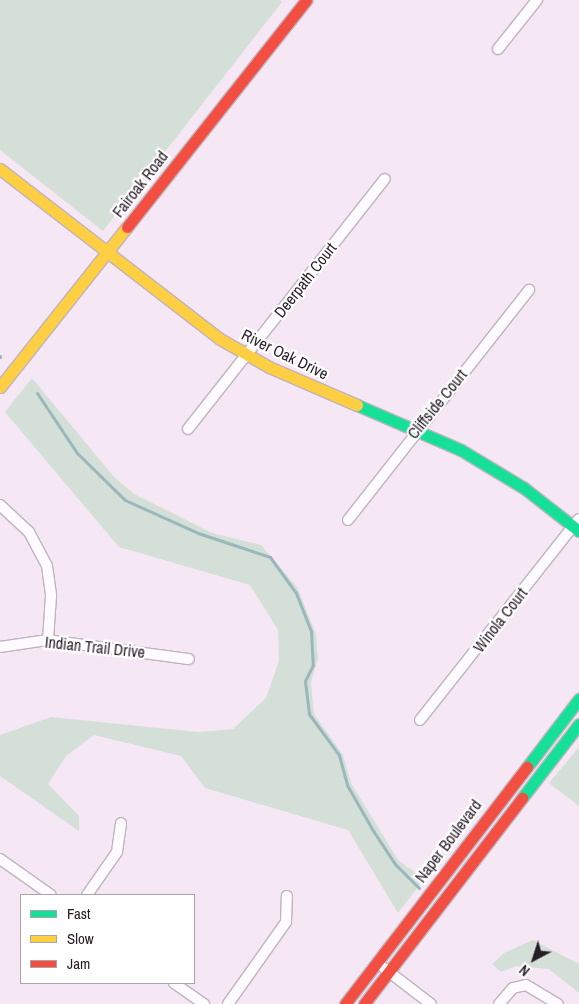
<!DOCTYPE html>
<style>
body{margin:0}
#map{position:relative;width:579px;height:1004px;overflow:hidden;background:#f6e7f5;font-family:"Archivo Narrow",sans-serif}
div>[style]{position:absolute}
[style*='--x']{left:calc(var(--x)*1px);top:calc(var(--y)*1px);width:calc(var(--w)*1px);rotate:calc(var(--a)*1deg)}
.green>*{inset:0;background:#d4dfd8}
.stream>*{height:3px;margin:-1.5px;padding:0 1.5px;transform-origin:1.5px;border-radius:1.5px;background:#9ab7bc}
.roads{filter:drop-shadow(1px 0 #bfb4bf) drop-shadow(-1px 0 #bfb4bf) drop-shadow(0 1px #bfb4bf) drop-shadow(0 -1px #bfb4bf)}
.street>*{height:10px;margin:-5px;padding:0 5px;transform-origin:5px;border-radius:5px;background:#fefbfe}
.fast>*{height:11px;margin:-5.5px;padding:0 5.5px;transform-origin:5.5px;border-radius:5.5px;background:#16e098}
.slow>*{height:11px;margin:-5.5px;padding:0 5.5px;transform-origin:5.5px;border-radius:5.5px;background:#ffcf43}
.jam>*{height:11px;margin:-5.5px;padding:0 5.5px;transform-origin:5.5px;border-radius:5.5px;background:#f24e42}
span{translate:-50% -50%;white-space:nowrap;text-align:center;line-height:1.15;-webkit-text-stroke:4.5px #fff;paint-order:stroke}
.street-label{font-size:16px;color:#271d26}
.legend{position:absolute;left:20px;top:894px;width:175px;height:90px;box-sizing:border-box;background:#fff;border:1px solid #a9a5a8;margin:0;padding:6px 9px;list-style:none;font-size:15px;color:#271d26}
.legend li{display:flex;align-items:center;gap:10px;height:25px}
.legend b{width:25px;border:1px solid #a9a5a8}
.north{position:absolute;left:509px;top:934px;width:50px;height:50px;-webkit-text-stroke:4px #fff;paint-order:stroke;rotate:220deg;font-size:14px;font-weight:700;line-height:20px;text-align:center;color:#271d26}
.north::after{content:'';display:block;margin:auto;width:18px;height:22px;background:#271d26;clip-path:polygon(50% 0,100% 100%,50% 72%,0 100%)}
</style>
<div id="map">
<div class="green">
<i style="clip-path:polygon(0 0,280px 0,282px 2px,103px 231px,0 150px)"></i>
<i style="clip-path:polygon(32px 378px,114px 477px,134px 494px,212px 533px,261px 545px,297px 587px,316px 634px,318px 659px,311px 682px,314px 714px,343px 755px,351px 783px,398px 860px,424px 879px,398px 913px,348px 830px,205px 788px,181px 756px,94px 735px,66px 756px,48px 784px,79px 816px,79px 831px,0 776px,0 735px,51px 717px,198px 732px,233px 729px,266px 698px,279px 661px,278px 630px,250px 585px,119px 547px,96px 520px,5px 412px)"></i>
<i style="clip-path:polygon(579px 747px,579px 806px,549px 783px)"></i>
<i style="clip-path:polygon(533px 940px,579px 964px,579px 993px,549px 969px,516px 966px,501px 972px,492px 964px,504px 953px)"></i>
</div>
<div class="stream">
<i style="--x:0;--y:356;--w:1;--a:90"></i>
<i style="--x:37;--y:393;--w:72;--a:56.3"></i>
<i style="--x:77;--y:453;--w:67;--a:44.4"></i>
<i style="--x:125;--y:500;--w:80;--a:24.3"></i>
<i style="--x:198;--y:533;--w:76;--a:18.4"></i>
<i style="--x:270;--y:557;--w:44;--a:54.2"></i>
<i style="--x:296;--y:593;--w:41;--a:68.5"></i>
<i style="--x:311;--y:631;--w:34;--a:87"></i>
<i style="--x:313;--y:665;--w:18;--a:117"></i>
<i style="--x:305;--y:681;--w:33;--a:83"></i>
<i style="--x:309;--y:714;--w:51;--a:53.8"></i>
<i style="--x:339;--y:755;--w:31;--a:75"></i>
<i style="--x:347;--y:785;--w:51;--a:60.4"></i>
<i style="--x:372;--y:829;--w:42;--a:56.7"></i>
<i style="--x:395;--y:864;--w:34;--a:45"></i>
</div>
<div class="roads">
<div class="street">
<i style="--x:498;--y:49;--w:63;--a:-51.5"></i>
<i style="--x:188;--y:429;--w:318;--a:-51.8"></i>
<i style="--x:0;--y:505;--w:40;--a:43"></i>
<i style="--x:29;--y:532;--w:38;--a:62"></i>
<i style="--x:47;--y:566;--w:30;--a:82"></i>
<i style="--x:51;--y:596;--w:44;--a:93.9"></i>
<i style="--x:348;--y:520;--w:293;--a:-51.8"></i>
<i style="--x:0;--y:647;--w:49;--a:-8.3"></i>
<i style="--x:48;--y:640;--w:142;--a:7.7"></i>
<i style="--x:420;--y:720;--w:256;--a:-51.7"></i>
<i style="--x:0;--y:859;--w:62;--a:35.2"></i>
<i style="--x:87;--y:895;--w:52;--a:-55.1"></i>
<i style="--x:117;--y:852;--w:29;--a:-82"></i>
<i style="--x:384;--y:968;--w:59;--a:37.5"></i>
<i style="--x:174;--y:983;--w:37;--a:35"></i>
<i style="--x:228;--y:1004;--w:100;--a:-54.7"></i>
<i style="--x:286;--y:922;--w:26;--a:-88"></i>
<i style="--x:499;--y:1004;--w:21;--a:-49"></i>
<i style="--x:513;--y:988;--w:13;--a:-13"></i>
<i style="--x:526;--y:985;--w:37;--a:31"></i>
</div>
<div class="fast">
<i style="--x:357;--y:405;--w:113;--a:23.4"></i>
<i style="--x:461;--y:450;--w:74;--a:31.1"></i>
<i style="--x:524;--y:488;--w:70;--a:38"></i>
<i style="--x:527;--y:767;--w:86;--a:-52.6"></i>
<i style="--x:522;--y:798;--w:93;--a:-52.4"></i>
</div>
<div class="slow">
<i style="--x:0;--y:169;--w:278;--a:37.7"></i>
<i style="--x:220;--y:339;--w:56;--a:29.7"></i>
<i style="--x:269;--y:367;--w:96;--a:23.4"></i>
<i style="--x:0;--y:387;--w:204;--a:-51.6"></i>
</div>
<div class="jam">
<i style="--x:127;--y:227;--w:289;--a:-51.7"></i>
<i style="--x:345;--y:1004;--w:299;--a:-52.5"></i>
<i style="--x:364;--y:1004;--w:260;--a:-52.5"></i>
</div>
</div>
<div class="street-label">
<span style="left:140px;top:184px;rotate:-52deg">Fairoak Road</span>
<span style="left:305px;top:280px;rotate:-52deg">Deerpath Court</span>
<span style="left:285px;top:354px;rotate:26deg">River Oak Drive</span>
<span style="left:437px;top:404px;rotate:-51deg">Cliffside Court</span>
<span style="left:500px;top:620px;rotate:-52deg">Winola Court</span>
<span style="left:95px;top:647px;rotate:6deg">Indian Trail Drive</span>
<span style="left:448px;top:841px;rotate:-53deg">Naper Boulevard</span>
</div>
<ul class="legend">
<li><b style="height:6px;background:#16e098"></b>Fast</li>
<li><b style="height:6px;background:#ffcf43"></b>Slow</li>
<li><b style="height:6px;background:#f24e42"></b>Jam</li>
</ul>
<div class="north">N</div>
</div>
